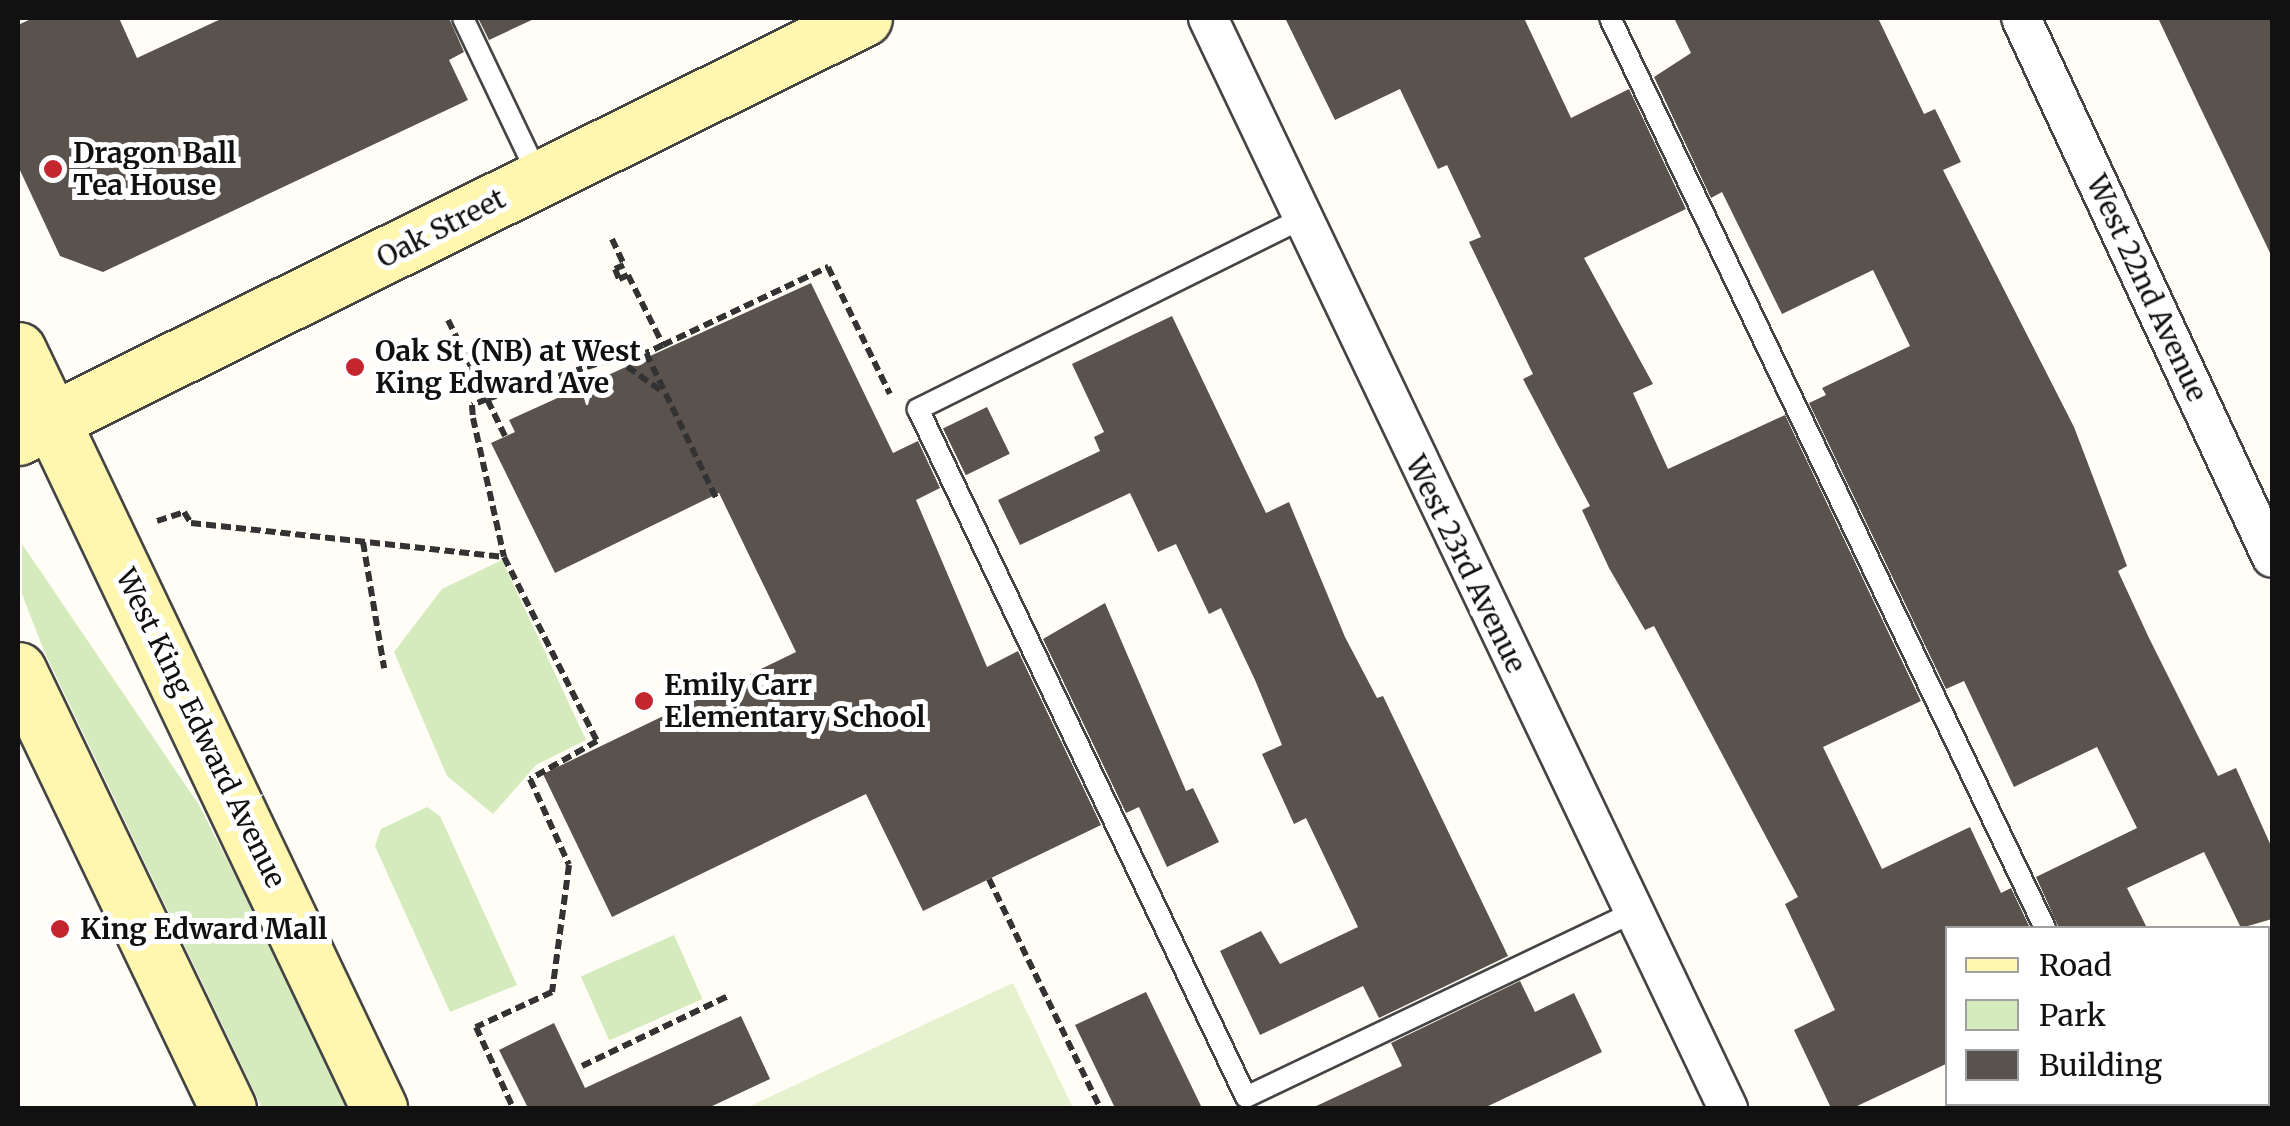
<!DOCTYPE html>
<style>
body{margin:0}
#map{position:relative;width:2290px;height:1126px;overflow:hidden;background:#fffdf5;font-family:Merriweather,serif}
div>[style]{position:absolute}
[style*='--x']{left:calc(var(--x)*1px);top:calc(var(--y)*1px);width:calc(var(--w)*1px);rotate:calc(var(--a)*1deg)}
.green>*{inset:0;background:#d5ebbd;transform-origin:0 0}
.pitch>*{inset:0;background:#e6f2cf}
.building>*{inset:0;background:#5a524d;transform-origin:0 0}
.path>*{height:6px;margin-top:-3px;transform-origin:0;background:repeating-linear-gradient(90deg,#333 0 10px,transparent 0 15px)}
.roads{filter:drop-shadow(2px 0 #444) drop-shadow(-2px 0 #444) drop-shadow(0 2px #444) drop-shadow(0 -2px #444)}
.service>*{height:20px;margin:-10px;padding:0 10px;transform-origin:10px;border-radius:10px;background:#fff}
.minor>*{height:38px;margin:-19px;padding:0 19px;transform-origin:19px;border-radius:19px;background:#fff}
.secondary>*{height:55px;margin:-27.5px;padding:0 27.5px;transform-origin:27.5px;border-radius:27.5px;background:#fff6b0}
.dots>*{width:28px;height:28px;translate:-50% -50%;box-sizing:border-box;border:5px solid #fff;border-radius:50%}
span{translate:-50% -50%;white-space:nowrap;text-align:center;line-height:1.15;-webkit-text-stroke:10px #fff;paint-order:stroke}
.poi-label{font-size:28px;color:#111;font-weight:700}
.left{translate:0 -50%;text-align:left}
.street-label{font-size:28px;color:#111}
.frame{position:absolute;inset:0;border:20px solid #111;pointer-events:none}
.legend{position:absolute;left:1945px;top:926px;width:325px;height:180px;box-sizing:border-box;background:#fff;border:2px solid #a0a0a0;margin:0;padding:12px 18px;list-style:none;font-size:30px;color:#111}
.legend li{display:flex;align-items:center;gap:20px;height:50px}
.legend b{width:50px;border:2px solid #a0a0a0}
</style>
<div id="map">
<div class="green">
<i style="clip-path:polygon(22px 544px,199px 805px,354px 1108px,262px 1108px,44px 651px,22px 594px)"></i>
<i style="clip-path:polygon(502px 560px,586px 740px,536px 765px,493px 814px,447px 776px,394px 652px,442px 589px)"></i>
<i style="clip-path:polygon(427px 807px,440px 816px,517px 985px,450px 1012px,375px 846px,381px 829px)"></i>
<i style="left:674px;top:935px;width:70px;height:102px;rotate:66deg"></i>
</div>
<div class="pitch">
<i style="clip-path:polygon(1013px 983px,1073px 1108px,746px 1108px)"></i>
</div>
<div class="building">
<i style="clip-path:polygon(33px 18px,119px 18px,137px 58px,223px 18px,449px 18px,464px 52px,449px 60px,468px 100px,103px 272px,60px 256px,18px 166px,18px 25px)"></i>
<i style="clip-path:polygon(478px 18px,536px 18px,489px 40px)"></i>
<i style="clip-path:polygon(1285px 18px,1524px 18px,1571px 118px,1629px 89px,1686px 209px,1584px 258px,1653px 384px,1633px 393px,1668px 469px,1785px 415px,1921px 701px,1823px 747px,1882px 869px,1970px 827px,2001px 893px,2011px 888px,2030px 928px,1948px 928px,1948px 1063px,1853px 1108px,1831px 1108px,1794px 1030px,1835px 1010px,1785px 904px,1798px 897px,1654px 626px,1645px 630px,1609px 568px,1582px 510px,1590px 506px,1523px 379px,1533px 374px,1469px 242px,1481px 237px,1447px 165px,1438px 169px,1400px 89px,1335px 120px)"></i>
<i style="clip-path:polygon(1674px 18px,1878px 18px,1924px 114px,1935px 109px,1961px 162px,1943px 170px,2074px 427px,2127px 566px,2118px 571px,2149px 638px,2218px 776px,2236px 768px,2272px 848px,2272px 919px,2241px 928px,2204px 852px,2127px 888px,2147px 928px,2059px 928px,2036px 877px,2137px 828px,2097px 747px,2014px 787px,1964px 681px,1946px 689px,1809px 403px,1826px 395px,1822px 388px,1910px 346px,1873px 270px,1782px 314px,1722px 192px,1711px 198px,1654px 77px,1691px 53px)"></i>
<i style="clip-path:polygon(2158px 18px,2272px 18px,2272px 257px,2200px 107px)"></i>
<i style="clip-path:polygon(811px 283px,893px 453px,918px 441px,940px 488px,916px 500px,987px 667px,1018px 651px,1101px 825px,923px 911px,866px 794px,612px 917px,543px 774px,796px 652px,719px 493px,555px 573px,491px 443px,515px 432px,509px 420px)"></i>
<i style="clip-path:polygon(1172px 316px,1266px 513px,1289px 502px,1345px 637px,1377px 698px,1383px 696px,1508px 956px,1379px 1018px,1363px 986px,1260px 1035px,1220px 951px,1261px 931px,1280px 964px,1358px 927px,1306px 818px,1294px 824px,1262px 754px,1282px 745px,1255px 680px,1221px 608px,1209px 614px,1176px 544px,1158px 552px,1130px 493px,1020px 545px,998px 500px,1100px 451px,1094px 437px,1104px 432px,1072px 364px)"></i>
<i style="left:987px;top:407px;width:52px;height:49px;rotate:64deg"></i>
<i style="clip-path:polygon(1105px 603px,1186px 791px,1193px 788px,1219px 842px,1167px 867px,1139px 807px,1126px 813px,1043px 639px)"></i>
<i style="clip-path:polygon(1520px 981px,1535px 1012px,1574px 993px,1602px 1052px,1484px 1108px,1312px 1108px,1402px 1066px,1391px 1043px)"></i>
<i style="clip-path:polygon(1146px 992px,1202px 1108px,1115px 1108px,1075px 1025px)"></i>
<i style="clip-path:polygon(741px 1016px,770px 1079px,708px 1108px,528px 1108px,499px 1050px,554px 1023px,585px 1088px)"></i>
</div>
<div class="path">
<i style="--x:612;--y:239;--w:29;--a:65"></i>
<i style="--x:624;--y:265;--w:10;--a:156"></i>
<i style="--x:615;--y:269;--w:11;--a:68"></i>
<i style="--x:619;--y:279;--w:10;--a:-24"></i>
<i style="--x:628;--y:275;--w:78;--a:63.4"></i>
<i style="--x:663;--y:345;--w:19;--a:155"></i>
<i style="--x:646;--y:353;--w:163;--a:64.2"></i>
<i style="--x:448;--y:320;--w:88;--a:63.7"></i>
<i style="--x:487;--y:399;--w:16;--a:158"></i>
<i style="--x:472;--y:405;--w:13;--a:86"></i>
<i style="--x:473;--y:418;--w:142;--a:77.4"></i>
<i style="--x:663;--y:345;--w:183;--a:-25.3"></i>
<i style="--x:828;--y:267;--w:141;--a:64"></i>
<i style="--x:505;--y:436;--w:41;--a:-115.9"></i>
<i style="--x:487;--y:399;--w:134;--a:-17.8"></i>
<i style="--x:615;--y:358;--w:59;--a:35.3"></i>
<i style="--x:157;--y:521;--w:28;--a:-18"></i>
<i style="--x:184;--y:512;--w:13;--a:58"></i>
<i style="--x:191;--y:523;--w:315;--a:6.2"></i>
<i style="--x:504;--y:557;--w:206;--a:63.2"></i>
<i style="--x:597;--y:741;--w:77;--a:150.4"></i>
<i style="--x:530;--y:779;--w:94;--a:65.6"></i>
<i style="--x:569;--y:865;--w:128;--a:97.6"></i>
<i style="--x:552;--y:992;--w:84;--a:155.3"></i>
<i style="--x:476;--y:1027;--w:89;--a:65.4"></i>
<i style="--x:363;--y:542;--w:128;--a:80.5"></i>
<i style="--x:989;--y:879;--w:254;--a:64.1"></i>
<i style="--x:582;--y:1066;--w:162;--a:-25.6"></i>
</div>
<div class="roads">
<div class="service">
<i style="--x:463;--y:18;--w:176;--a:64.5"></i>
<i style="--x:1610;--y:18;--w:1009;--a:64.45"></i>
<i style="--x:1301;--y:219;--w:428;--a:153.6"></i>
<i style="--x:918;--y:409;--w:762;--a:64.51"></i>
<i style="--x:1246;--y:1097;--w:429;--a:-25.5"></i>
</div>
<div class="minor">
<i style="--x:1208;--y:18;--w:1208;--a:64.5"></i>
<i style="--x:2021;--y:18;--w:595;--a:65.07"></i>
<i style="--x:2268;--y:1014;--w:5;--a:-37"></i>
<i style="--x:2071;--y:1108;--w:12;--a:-20"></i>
</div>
<div class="secondary">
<i style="--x:18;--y:350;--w:840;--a:64.53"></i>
<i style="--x:18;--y:437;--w:944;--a:-26.35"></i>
<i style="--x:18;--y:670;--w:486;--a:64.4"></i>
</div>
</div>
<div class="dots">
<i style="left:53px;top:169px;background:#c4262e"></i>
<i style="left:355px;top:367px;background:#c4262e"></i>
<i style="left:644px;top:701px;background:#c4262e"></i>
<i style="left:60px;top:929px;background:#c4262e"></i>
</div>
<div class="poi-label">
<span class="left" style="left:73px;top:169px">Dragon Ball<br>Tea House</span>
<span class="left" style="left:375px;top:367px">Oak St (NB) at West<br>King Edward Ave</span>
<span class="left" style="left:664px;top:701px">Emily Carr<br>Elementary School</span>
<span class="left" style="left:80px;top:929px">King Edward Mall</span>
</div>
<div class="street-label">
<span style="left:441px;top:228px;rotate:-27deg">Oak Street</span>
<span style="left:2147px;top:288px;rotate:65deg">West 22nd Avenue</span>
<span style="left:1466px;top:564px;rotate:64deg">West 23rd Avenue</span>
<span style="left:201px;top:728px;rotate:64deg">West King Edward Avenue</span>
</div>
<div class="frame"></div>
<ul class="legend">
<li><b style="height:12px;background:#fff6b0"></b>Road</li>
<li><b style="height:28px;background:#d5ebbd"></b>Park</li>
<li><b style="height:28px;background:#5a524d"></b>Building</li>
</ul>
</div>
